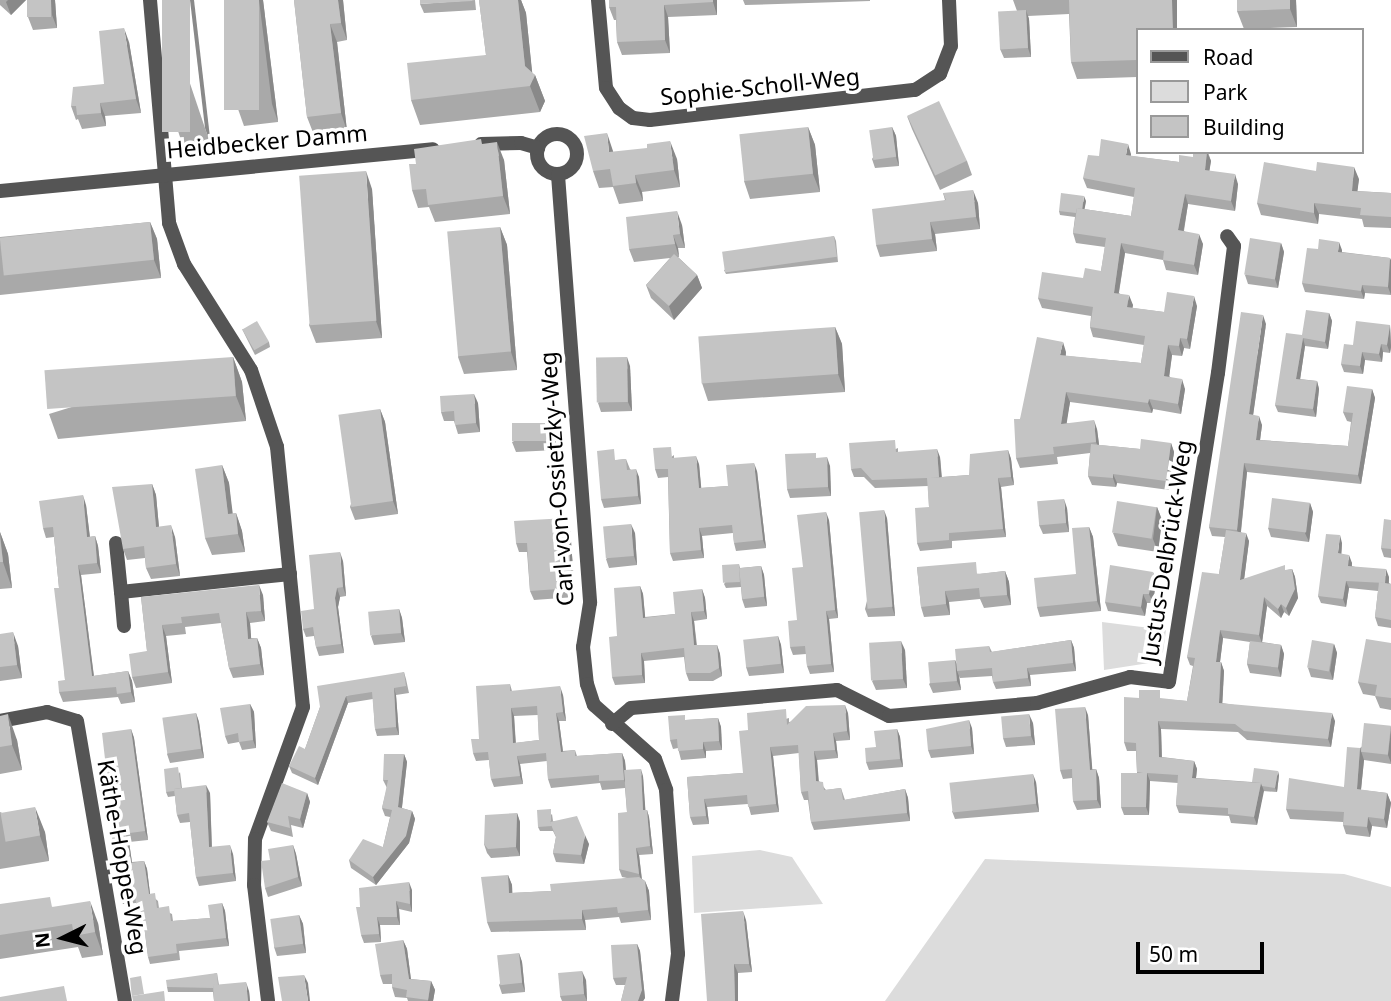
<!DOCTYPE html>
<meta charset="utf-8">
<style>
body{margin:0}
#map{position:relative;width:1391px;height:1001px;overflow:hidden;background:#fff;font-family:"Noto Sans",sans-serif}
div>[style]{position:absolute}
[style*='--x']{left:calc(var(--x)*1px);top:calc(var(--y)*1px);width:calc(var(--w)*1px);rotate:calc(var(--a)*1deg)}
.green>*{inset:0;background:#dcdcdc}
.street>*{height:14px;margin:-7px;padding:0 7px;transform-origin:7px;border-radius:7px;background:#555}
.street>.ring{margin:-7px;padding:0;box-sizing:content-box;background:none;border:14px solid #555;border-radius:50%}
.wall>*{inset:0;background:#a9a9a9}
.shaded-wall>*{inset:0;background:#898989;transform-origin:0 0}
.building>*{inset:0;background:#c4c4c4;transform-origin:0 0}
span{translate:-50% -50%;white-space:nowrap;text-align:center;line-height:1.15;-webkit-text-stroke:7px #fff;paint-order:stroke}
.street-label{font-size:23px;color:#000}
.legend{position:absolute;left:1136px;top:28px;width:228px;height:126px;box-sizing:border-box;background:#fff;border:2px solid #999;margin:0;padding:9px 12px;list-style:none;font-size:21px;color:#000}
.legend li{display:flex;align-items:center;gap:14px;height:35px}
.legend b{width:35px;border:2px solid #999}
.north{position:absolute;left:28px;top:903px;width:70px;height:70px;-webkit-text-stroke:5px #fff;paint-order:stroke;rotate:264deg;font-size:19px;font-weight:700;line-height:28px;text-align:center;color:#000}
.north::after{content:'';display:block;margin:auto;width:24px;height:32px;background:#000;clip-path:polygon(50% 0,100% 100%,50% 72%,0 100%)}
.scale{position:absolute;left:1136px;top:942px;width:128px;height:32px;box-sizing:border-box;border:4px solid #000;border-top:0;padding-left:9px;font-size:21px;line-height:24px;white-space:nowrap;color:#000;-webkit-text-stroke:5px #fff;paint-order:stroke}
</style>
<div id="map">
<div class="green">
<i style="clip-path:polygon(1102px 622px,1166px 630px,1163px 652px,1149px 663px,1104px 670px)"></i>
<i style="clip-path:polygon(760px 850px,792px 857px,823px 904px,694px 913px,692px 856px)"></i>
<i style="clip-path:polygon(985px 859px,1344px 874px,1391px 887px,1391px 1001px,885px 1001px)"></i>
</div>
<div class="street">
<i style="--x:150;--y:0;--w:224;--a:85.1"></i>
<i style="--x:169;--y:223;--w:44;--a:69.9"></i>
<i style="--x:184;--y:264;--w:125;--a:57.7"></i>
<i style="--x:251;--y:370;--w:81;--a:71.3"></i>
<i style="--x:277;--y:447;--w:261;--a:84.3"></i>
<i style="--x:303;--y:707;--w:140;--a:110"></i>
<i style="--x:255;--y:839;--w:46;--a:91.2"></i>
<i style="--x:254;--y:885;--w:117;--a:83.1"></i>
<i style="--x:598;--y:0;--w:88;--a:84.8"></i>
<i style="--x:606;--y:88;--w:24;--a:57"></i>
<i style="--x:619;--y:108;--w:17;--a:36"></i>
<i style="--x:633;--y:118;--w:17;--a:7"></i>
<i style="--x:650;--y:120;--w:267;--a:-6.5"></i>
<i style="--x:915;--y:90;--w:30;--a:-33"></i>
<i style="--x:940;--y:74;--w:30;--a:-69"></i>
<i style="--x:951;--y:46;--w:46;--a:-92.5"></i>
<i class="ring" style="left:537px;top:134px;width:26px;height:26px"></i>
<i style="--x:481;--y:144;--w:40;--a:-1.4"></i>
<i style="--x:521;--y:143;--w:18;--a:16"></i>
<i style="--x:558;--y:175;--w:429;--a:85.7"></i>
<i style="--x:590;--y:603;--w:45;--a:99"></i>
<i style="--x:583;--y:647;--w:37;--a:84"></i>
<i style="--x:587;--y:684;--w:22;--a:72"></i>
<i style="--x:594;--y:705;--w:81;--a:41.5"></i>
<i style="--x:655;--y:759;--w:33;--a:70"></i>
<i style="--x:666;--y:790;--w:164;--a:85.8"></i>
<i style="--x:678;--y:954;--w:47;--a:97.3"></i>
<i style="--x:0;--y:191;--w:435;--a:-5.5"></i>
<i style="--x:116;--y:543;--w:49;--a:84.2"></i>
<i style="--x:124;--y:626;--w:34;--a:-95"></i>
<i style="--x:121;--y:592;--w:170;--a:-6.1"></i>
<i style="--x:0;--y:721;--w:48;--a:-10.8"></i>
<i style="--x:47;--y:712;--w:31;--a:17"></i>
<i style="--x:77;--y:721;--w:284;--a:80.3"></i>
<i style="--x:612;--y:724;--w:25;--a:-40"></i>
<i style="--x:631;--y:708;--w:207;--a:-5"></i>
<i style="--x:837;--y:690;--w:58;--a:26.6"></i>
<i style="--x:889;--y:716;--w:149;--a:-5"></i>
<i style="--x:1037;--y:703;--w:97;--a:-15.6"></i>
<i style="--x:1130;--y:677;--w:39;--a:7"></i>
<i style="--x:1169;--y:682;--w:313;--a:-81"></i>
<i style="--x:1218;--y:373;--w:128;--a:-82.8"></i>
<i style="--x:1234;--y:246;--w:12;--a:-125"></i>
</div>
<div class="wall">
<i style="clip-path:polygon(0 0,26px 0,11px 15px,0 5px)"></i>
<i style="clip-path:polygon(27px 0,55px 0,57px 28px,33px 30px,28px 17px)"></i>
<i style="clip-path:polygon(162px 0,211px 146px,184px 149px,178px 131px)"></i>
<i style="clip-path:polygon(224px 0,263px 0,278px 122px,244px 126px,238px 109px)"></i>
<i style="clip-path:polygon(294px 0,343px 0,347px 40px,337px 42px,347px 131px,314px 135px,307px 117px)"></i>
<i style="clip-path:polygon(475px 0,476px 10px,424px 13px,420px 4px)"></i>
<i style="clip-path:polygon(479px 0,521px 0,526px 13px,532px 73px,535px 75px,545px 101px,540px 112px,420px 125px,411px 100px,486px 55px)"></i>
<i style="clip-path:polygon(717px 0,717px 15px,668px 17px,670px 53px,622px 55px,617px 42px,616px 20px,614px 20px,609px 7px)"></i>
<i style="clip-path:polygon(743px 0,870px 0,870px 1px,745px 5px)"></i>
<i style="clip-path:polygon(1013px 0,1177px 0,1137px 30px,1137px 77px,1077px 79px,1071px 62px,1069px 14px,1028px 16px,1029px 19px,1031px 57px,1004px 58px,1000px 49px,1017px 11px)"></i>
<i style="clip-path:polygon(1296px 0,1297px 27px,1244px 29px,1237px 11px)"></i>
<i style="clip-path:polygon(129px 42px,141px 113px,105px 116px,106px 126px,82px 129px,78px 119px,76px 120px,71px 106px,104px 84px)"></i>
<i style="clip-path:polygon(907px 116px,967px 161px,972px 175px,940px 190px,912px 129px)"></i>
<i style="clip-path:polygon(808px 127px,815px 145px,820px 192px,750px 199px,744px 181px)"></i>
<i style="clip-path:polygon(892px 127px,896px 136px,899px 166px,875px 168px,872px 159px)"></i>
<i style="clip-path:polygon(483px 144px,504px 160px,510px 214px,435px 222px,429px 207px,418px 208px,412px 190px,416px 164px)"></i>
<i style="clip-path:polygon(613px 152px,677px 159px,680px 187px,642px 192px,643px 201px,619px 204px,613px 187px,599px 188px,593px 171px)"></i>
<i style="clip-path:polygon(1193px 152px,1208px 152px,1211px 161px,1209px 171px,1238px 184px,1235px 211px,1188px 204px,1184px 231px,1203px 244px,1198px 275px,1166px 270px,1163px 260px,1125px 253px,1119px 293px,1133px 305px,1132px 308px,1164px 312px,1197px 306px,1190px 349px,1184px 348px,1182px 356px,1172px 355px,1169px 376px,1185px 389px,1181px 414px,1153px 409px,1152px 413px,1070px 402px,1066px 423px,1097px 429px,1099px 445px,1140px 449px,1171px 443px,1174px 452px,1169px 490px,1117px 483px,1116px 487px,1092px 485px,1088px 476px,1090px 453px,1057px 457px,1058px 464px,1020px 468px,1016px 458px,1020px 419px,1066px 352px,1066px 356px,1141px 363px,1144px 345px,1093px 337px,1090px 327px,1091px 316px,1042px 308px,1038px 298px,1101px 271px,1105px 247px,1076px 243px,1073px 233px,1075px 217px,1060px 215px,1059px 211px,1086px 201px,1084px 209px,1131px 216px,1134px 197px,1087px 188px,1083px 178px,1099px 156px,1131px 154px,1131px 156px,1179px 162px,1193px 157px)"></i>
<i style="clip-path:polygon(1359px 179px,1357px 191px,1391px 193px,1391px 228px,1364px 227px,1362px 219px,1319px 214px,1318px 224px,1261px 215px,1257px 203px)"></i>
<i style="clip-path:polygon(372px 189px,382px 338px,316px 343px,309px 325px)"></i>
<i style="clip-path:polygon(943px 193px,978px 203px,980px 229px,935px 234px,937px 251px,880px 257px,876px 245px,945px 200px)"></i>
<i style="clip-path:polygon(150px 222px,157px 239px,161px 278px,0 295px,0 237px)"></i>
<i style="clip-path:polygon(682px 225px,685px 248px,678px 248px,679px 257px,678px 257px,697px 275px,702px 288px,674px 320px,651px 298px,646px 285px,670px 258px,634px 262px,629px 249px)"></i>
<i style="clip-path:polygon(500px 227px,507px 245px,517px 370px,464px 374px,458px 357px)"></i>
<i style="clip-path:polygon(834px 236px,836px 241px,838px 262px,726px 274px,724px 270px)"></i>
<i style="clip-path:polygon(1281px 243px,1284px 252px,1278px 288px,1248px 284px,1245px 275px)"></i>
<i style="clip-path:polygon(1318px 249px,1342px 250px,1342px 252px,1390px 258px,1391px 295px,1365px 293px,1364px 299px,1305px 292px,1302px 283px)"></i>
<i style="clip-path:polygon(1329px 313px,1332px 321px,1328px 349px,1305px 346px,1300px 379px,1317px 381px,1319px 389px,1316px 417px,1278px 412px,1275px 405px,1302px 335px)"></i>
<i style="clip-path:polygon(1266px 324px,1253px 415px,1262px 425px,1260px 440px,1348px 446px,1351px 422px,1347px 421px,1343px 412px,1372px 389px,1375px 398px,1361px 484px,1247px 472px,1241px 532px,1249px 541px,1244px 579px,1292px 569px,1295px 577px,1298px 598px,1289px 616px,1284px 612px,1281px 618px,1267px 606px,1262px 642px,1281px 645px,1284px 654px,1281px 677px,1250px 673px,1247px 664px,1250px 642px,1223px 638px,1220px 662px,1221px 662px,1224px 671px,1222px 703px,1335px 721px,1331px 747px,1247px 740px,1238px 732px,1161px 729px,1162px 757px,1194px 761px,1197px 769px,1196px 778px,1252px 782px,1279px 775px,1277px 792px,1263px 791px,1257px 825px,1231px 823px,1229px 816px,1179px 813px,1176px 805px,1178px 783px,1150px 781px,1149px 815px,1124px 815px,1121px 807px,1137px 773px,1136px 751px,1127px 751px,1124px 742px,1163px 699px,1187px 701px,1193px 666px,1190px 665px,1187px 657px,1219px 574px,1225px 537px,1212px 536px,1209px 527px)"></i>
<i style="clip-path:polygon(1390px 325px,1391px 347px,1390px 353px,1383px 352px,1382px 362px,1365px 360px,1363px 374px,1344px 372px,1341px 364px,1353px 345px)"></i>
<i style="clip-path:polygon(835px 327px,842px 344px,845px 392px,708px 401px,702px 383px)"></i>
<i style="clip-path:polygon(242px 329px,269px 342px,270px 347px,255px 355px)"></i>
<i style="clip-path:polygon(233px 357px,242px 382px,246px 421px,58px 439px,49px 414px)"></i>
<i style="clip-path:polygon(630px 366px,632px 411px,601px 412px,598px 403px)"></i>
<i style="clip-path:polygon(478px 403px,480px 432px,458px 434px,454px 421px,444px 421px,441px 412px)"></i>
<i style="clip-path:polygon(380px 409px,385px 422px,398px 514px,355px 520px,350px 507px)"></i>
<i style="clip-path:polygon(552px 423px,555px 432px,556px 450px,516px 452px,512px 442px)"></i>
<i style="clip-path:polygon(898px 448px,898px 452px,940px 457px,942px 477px,969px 475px,1008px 450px,1011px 459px,1014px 485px,1001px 487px,1006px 537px,952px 541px,952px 548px,920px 551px,917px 543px,929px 507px,928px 486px,875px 488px,864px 477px,854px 477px,851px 469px)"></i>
<i style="clip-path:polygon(674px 455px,674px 458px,699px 464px,701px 488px,728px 486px,757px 471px,766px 548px,736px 551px,734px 543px,733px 533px,702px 536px,704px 558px,673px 561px,670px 553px,668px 477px,658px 478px,655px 469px)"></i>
<i style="clip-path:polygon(818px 458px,830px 466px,831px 496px,790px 498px,787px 489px)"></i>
<i style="clip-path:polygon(626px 459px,630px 469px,639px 477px,641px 504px,604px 508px,601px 499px,617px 460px)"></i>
<i style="clip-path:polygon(222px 465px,229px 483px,232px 514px,236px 513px,242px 531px,245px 552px,212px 555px,205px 538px)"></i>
<i style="clip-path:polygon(152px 484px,156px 495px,159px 527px,175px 537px,180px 576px,151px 579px,146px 568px,145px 558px,127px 560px,123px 549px)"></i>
<i style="clip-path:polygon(1310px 503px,1313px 512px,1309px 542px,1271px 537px,1268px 528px)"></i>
<i style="clip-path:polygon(86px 505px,90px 537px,95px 536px,98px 546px,101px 573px,81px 575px,94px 676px,128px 671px,132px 681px,135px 702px,121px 704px,118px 697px,63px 702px,59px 692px,65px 680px,59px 588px,54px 537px,46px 538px,43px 528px)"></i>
<i style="clip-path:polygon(1157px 507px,1162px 520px,1158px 552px,1118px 546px,1113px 533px)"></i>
<i style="clip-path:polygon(1067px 508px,1069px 532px,1043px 534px,1039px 525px)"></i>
<i style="clip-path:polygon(567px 518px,570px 527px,575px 597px,534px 600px,530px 591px,527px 552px,519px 552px,516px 543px)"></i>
<i style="clip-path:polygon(887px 518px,895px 616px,868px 617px,865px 609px)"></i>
<i style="clip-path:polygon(829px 520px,838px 618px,829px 619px,834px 672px,810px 674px,807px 666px,806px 654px,793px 655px,790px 647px,797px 620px,803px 567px)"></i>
<i style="clip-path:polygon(1391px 520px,1391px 558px,1384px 557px,1381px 548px)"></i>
<i style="clip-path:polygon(1089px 527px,1093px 537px,1101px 611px,1040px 617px,1037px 607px,1076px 574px)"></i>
<i style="clip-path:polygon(0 532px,8px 554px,12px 588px,0 589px)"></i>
<i style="clip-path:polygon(635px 533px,637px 565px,609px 568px,606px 559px)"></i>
<i style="clip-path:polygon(1342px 543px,1341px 554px,1352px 563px,1352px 566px,1389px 577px,1389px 583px,1391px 584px,1391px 628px,1378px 626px,1375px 617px,1378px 591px,1349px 588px,1346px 607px,1321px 603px,1318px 596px)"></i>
<i style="clip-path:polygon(343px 561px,346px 596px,340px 597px,338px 607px,344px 653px,319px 656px,316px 647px,314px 636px,306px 637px,303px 629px)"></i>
<i style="clip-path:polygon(739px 564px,740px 568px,761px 566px,764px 575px,767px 606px,745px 608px,742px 599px,741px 587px,726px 588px,724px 584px)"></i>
<i style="clip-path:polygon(917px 567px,980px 574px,1005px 571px,1009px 582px,1011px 605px,984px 608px,980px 599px,949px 602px,950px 615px,924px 617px,921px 607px)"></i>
<i style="clip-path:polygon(1156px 581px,1153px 603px,1147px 603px,1145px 616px,1108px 611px,1105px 602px)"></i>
<i style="clip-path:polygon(640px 586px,643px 594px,645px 617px,675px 614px,702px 589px,705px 598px,707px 619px,694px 621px,697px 645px,717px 645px,720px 654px,722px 676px,713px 681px,689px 681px,686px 673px,684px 657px,644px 661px,645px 683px,615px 685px,612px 677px,617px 636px)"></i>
<i style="clip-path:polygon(263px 595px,265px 621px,250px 623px,251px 638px,257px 638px,261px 648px,264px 675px,233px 678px,229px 668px,221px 623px,185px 627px,186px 634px,166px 636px,172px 683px,136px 688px,132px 677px,147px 651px,141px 597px)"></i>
<i style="clip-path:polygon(399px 609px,402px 618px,405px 642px,374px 645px,371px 636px)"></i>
<i style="clip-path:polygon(0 634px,18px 646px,22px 678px,0 681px)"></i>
<i style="clip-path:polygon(778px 636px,781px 645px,784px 673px,749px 676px,746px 667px)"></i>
<i style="clip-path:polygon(1071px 640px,1074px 648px,1076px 671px,1030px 675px,1031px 686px,996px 689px,993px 682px,992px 676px,960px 678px,959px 676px,961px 690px,933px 693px,929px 684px,955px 660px,957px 664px,989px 646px,992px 652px)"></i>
<i style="clip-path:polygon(1391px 643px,1391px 710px,1380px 708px,1375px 696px,1363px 694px,1358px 682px)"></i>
<i style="clip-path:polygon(1334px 644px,1337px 653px,1333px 680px,1311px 677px,1308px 668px)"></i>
<i style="clip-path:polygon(905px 650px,907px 688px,876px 690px,872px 681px)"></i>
<i style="clip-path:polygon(404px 672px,406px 679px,409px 693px,396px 695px,399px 735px,377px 736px,375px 729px,373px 699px,348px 703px,318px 785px,292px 773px,289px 766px,305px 749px,320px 707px)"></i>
<i style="clip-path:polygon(evenodd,510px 684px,512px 691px,563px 695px,566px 721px,559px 721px,563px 751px,575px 750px,577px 756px,622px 753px,625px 761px,626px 770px,643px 776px,645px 810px,647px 810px,649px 817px,653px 854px,639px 855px,642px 879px,645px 881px,649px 891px,651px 920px,621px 923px,619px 917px,585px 920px,586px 930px,491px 932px,487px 922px,508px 875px,512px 885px,512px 893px,551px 891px,627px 878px,622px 877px,619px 869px,627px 812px,625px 788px,602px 790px,600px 783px,551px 788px,548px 779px,547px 761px,520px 764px,523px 784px,494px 787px,491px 779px,489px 760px,476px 761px,473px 753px,510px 684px,538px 715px,539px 740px,516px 743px,514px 716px,538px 715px)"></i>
<i style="clip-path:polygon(250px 704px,254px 712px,256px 748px,242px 750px,239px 742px,228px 744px,225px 736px)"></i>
<i style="clip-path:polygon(196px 713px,199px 722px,204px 758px,170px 763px,167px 754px)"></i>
<i style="clip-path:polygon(848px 713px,850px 740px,836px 741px,838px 758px,817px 760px,819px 781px,826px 790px,841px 788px,845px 800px,905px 789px,908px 798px,910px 821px,814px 830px,811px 822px,808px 800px,804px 800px,801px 792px,799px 753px,773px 756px,779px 812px,751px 815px,748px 804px,707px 807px,709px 824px,693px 825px,690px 817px,687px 777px,743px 773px,748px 730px,789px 718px,789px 722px)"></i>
<i style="clip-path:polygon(1088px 715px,1092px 769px,1096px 769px,1099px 778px,1101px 808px,1077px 810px,1073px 801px,1072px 778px,1063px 779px,1060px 770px)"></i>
<i style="clip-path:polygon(0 716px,17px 740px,22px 770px,0 774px)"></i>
<i style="clip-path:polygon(718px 718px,721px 727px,722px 750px,706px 751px,706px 758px,681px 760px,678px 748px,673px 749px,670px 740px,686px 720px)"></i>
<i style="clip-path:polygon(1033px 723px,1035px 745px,1006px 747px,1003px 738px)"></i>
<i style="clip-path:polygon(1391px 726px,1391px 764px,1364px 760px,1361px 790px,1387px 793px,1391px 803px,1387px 828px,1372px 826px,1370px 837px,1346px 834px,1343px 825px,1343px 822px,1290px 819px,1286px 809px,1344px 787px,1360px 748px)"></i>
<i style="clip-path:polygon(972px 728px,974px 754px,931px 758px,928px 750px)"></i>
<i style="clip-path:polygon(131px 729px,134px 738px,148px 840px,129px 842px,132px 862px,144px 861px,147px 869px,150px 894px,158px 901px,159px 908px,172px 914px,173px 921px,210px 918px,222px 903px,225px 911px,229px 946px,179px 951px,180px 960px,150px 964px,148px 957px,143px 917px,140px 918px,137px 910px,136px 903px,123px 904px,120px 897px,116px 836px,111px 802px,103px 803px,100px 794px,107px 776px)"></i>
<i style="clip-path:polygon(897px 729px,900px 737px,903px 767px,869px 770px,866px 762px,876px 747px)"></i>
<i style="clip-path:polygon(404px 754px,407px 762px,402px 808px,412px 811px,415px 819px,409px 843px,376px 885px,351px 868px,349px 860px,383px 847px,390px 817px,385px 816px,382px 808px,387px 788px,383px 780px)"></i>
<i style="clip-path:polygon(180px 772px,182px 788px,210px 793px,212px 847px,233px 854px,236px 881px,199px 886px,196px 877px,190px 822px,180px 823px,177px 815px,175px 796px,168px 797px,166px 792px)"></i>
<i style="clip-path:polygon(1036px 782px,1039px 812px,955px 819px,952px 811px)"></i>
<i style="clip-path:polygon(307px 793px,310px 802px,303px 828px,291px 825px,293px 837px,271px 831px,267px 822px)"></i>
<i style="clip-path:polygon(0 812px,45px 832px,49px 861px,0 869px)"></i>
<i style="clip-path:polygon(517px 813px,520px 822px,520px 856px,491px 858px,487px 853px,484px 844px)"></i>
<i style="clip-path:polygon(552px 814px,553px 821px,589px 844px,584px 864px,556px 862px,553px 853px,556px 837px,553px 831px,540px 831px,538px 827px)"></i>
<i style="clip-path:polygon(293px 845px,296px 854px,302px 886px,268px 897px,265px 888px)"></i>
<i style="clip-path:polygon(412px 890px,412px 912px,399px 909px,400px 925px,380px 925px,381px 942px,364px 943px,361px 935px,360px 907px)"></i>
<i style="clip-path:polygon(0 904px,54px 907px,98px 923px,103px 955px,82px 958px,78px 947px,0 959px)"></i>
<i style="clip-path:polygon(299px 915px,303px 924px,306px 953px,277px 956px,274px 947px)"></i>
<i style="clip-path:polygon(746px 920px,752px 972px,738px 973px,738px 1001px,707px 1001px)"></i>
<i style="clip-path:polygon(403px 940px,407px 949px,411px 979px,431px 981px,435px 990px,433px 1001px,408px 1001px,407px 998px,395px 997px,392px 987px,392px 984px,383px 984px,380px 975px)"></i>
<i style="clip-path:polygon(637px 944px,640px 951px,645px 998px,643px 1001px,621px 1001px,625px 985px,616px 985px,613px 978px)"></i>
<i style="clip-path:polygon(519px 953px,522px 962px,525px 992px,502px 994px,499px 985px)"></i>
<i style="clip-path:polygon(217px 973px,219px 985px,249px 991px,250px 1001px,214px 1001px,213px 992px,168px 992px,167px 987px)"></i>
<i style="clip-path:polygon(586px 980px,587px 1001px,562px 1001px,560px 996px)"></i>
</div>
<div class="shaded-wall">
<i style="clip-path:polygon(8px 0,26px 0,11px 15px,6px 2px)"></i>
<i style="clip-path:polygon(51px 0,55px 0,57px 28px,52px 15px)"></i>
<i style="clip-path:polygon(190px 0,194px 0,211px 146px,205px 128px)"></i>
<i style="clip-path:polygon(259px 0,263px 0,278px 122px,272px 104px)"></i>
<i style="clip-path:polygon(338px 0,343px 0,347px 40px,341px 23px)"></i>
<i style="clip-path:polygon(518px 0,521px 0,526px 13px,533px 80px,535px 75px,545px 101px,540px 112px,530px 86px,525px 66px)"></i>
<i style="clip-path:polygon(713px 0,717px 0,717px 15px,713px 2px)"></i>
<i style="left:1172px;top:0;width:5px;height:30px"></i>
<i style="clip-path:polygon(1290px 0,1296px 0,1297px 27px,1290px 9px)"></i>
<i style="clip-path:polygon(664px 5px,668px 17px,670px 53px,665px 40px)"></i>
<i style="clip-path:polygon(1026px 10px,1029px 19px,1031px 57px,1028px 48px)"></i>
<i style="clip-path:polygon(330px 24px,337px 42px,347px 131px,341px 113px)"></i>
<i style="clip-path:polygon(124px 28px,129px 42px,141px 113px,136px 99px)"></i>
<i style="clip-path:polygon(100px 103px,105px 116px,106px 126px,101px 113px)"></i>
<i style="clip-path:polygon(808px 127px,815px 145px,820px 192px,813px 174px)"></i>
<i style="clip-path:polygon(892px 127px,896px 136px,899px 166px,896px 157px)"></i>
<i style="clip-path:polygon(607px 133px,613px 151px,615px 170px,609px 152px)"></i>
<i style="clip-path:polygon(670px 141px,677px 159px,680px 187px,674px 170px)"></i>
<i style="clip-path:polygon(497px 142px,504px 160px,510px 214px,503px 196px)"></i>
<i style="clip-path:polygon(1128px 144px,1131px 154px,1129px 165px,1126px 155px)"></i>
<i style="clip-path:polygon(1207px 152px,1211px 161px,1208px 180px,1205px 170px)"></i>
<i style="clip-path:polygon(1354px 167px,1359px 179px,1356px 203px,1352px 191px)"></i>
<i style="clip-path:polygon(366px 171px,372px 189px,382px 338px,376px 321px)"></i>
<i style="clip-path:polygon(1235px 174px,1238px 184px,1235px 211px,1231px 201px)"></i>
<i style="clip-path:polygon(635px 175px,642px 192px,643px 201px,636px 183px)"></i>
<i style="clip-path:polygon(973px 190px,978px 203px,980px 229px,976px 217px)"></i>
<i style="clip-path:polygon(1185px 194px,1188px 204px,1182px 240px,1178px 230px)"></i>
<i style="clip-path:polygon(1084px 196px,1086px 201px,1083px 218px,1082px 214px)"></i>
<i style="clip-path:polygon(1314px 203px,1319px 214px,1318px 224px,1314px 213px)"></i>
<i style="clip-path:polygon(677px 211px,682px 225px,685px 248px,680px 234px)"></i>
<i style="clip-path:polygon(150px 222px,157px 239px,161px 278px,154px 260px)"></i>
<i style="clip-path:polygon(930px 222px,935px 234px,937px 251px,932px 239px)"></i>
<i style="clip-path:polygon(500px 227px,507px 245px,517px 370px,511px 352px)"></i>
<i style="clip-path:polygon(1199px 234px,1203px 244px,1198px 275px,1194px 265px)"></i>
<i style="clip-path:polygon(673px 235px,678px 248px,679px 257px,675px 244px)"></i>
<i style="clip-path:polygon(1339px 242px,1342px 250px,1341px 260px,1338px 252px)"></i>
<i style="clip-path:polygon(1121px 243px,1125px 253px,1117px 303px,1114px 293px)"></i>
<i style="clip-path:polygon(1281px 243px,1284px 252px,1278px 288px,1275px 279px)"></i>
<i style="clip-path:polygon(1390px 258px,1391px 260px,1391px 295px,1388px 287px)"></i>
<i style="clip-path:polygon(697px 275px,702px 288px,674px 320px,669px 306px)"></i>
<i style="clip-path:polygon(1362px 285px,1365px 293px,1364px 299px,1361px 291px)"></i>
<i style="clip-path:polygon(1129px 295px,1133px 305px,1131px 317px,1127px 307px)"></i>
<i style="clip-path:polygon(1194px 296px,1197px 306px,1190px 349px,1187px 339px)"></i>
<i style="clip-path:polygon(1329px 313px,1332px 321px,1328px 349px,1325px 342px)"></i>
<i style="clip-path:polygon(1263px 315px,1266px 324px,1252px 423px,1249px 414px)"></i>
<i style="clip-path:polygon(1390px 325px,1391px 347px,1390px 353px,1387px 345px)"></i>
<i style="clip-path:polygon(835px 327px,842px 344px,845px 392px,838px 374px)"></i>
<i style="clip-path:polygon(1180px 338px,1184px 348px,1182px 356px,1179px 346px)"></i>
<i style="clip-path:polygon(1303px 338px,1305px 346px,1299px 387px,1296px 379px)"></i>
<i style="clip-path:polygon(1063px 342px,1066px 352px,1064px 365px,1060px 355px)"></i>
<i style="clip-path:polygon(1381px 344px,1383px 352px,1382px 362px,1379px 354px)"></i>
<i style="clip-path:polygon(1168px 345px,1172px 355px,1168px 386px,1164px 376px)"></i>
<i style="clip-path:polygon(1362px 352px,1365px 360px,1363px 374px,1360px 366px)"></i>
<i style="clip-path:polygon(233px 357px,242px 382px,246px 421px,236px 396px)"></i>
<i style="clip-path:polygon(627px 357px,630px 366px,632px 411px,628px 402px)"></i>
<i style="clip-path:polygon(1182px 379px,1185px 389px,1181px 414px,1178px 404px)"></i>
<i style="clip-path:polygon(1317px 381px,1319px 389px,1316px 417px,1313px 409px)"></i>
<i style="clip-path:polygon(1372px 389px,1375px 398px,1361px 484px,1358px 475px)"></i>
<i style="clip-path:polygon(1066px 392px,1070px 402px,1065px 434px,1061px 424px)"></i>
<i style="clip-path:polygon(474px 394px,478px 403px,480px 432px,476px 423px)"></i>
<i style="clip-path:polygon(1149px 399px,1153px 409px,1152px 413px,1148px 403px)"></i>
<i style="clip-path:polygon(380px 409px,385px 422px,398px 514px,393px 501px)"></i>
<i style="clip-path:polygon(1259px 416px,1262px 425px,1259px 448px,1256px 440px)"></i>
<i style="clip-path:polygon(1094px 420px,1097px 429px,1100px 452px,1096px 442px)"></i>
<i style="clip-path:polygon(552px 423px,555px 432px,556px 450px,552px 441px)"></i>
<i style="clip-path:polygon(1171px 443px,1174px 452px,1169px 490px,1166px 481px)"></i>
<i style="clip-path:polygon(937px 449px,940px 457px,942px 485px,939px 477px)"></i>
<i style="clip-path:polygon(1008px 450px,1011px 459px,1014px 485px,1011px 477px)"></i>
<i style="clip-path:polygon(696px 456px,699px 464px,702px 496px,699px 488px)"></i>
<i style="clip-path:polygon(827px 457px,830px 466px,831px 496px,828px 487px)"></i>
<i style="clip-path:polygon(754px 463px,757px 471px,766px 548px,763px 540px)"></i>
<i style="clip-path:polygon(1244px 463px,1247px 472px,1240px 539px,1237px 530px)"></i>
<i style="clip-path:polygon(222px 465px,229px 483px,235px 532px,228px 514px)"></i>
<i style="clip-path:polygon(636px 469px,639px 477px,641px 504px,638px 496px)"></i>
<i style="clip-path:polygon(1113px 474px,1117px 483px,1116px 487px,1113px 478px)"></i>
<i style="clip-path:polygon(998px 478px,1001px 487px,1006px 537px,1003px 529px)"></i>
<i style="clip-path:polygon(152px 484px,156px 495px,160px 539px,156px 527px)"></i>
<i style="clip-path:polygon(83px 495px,86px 505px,91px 547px,87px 537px)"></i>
<i style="clip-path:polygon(1064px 499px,1067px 508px,1069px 532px,1066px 523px)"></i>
<i style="clip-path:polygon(1310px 503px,1313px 512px,1309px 542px,1305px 533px)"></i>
<i style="clip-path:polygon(1157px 507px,1162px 520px,1158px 552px,1153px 539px)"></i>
<i style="clip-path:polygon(884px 510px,887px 518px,895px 616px,892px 607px)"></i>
<i style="clip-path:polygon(826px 512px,829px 520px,838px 618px,835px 610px)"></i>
<i style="clip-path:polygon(236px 513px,242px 531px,245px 552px,238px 534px)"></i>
<i style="clip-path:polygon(567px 518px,570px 527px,575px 597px,572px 588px)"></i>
<i style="clip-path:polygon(631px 524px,635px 533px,637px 565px,634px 556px)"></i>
<i style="clip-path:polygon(171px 525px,175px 537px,180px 576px,176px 564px)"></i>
<i style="clip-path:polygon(1089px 527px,1093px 537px,1101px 611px,1097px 601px)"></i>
<i style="clip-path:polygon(699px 528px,702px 536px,704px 558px,701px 550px)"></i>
<i style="clip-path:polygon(0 532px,8px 554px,12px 588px,3px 562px)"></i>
<i style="clip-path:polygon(1246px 533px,1249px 541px,1243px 588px,1240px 580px)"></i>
<i style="clip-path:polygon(1340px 535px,1342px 543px,1341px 561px,1338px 553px)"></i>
<i style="clip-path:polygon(95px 536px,98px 546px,101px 573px,97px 563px)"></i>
<i style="clip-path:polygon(340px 552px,343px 561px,346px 596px,343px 587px)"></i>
<i style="clip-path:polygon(1349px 555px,1352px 563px,1351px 574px,1348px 566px)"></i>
<i style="clip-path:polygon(78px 565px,81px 575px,95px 686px,92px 676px)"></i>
<i style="clip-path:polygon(761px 566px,764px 575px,767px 606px,764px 597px)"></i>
<i style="clip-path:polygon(1292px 569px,1295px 577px,1298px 598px,1289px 616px,1286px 608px)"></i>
<i style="clip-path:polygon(1386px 569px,1389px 577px,1388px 592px,1385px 584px)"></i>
<i style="clip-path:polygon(1005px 571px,1009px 582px,1011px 605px,1007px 595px)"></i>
<i style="clip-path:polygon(1153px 572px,1156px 581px,1153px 603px,1149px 594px)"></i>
<i style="clip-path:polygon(1346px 581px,1349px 588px,1346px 607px,1343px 599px)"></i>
<i style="clip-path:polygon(259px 585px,263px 595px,265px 621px,261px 611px)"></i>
<i style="clip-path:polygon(640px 586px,643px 594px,646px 626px,643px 618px)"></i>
<i style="clip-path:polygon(337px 588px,340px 597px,338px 607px,344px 653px,341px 644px,335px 598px)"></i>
<i style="clip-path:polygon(702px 589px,705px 598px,707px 619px,704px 611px)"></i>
<i style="clip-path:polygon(945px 591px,949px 602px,950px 615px,946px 604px)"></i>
<i style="clip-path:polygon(1143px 594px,1147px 603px,1145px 616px,1141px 607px)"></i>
<i style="clip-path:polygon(1264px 597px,1267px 606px,1262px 643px,1259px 635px)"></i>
<i style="clip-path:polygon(1281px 604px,1284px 612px,1281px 618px,1278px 609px)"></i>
<i style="clip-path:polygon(399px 609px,402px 618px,405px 642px,401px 633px)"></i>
<i style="clip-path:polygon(826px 611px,829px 619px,834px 672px,831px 664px)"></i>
<i style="clip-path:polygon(246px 612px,250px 623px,252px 649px,248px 639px)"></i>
<i style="clip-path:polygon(691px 612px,694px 621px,697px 653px,694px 645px)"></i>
<i style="clip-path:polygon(162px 625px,166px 636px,172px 683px,168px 672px)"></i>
<i style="clip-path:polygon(1220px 630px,1223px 638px,1219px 670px,1216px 662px)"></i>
<i style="clip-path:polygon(13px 632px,18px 646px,22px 678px,17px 665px)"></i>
<i style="clip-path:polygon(778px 636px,781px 645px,784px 673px,781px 664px)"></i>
<i style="clip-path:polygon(257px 638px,261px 648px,264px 675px,260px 664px)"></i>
<i style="clip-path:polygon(1071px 640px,1074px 648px,1076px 671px,1073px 663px)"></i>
<i style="clip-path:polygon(901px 641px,905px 650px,907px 688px,903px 679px)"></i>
<i style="clip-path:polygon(1334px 644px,1337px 653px,1333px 680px,1330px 671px)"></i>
<i style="clip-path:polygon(717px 645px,720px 654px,722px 676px,719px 668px)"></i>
<i style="clip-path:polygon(1281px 645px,1284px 654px,1281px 677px,1278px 668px)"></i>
<i style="clip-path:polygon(641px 653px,644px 661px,645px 683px,642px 675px)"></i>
<i style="clip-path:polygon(955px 660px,959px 669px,957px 671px,959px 676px,961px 690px,957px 681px)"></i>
<i style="clip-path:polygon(1221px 662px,1224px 671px,1222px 711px,1219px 703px)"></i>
<i style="clip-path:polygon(1027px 668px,1030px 675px,1031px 686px,1028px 678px)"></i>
<i style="clip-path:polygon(128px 671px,132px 681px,135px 702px,131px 692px)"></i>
<i style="clip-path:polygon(560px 686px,563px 695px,566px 721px,563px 712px)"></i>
<i style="clip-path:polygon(394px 688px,396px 695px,399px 735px,396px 727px)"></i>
<i style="clip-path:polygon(346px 696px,348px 703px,318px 785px,315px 778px)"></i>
<i style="clip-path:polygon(250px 704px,254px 712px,256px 748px,253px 740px)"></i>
<i style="clip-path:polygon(845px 705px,848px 713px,850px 740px,847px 731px)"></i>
<i style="clip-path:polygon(1085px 707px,1088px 715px,1093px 778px,1090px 770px)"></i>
<i style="clip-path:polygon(511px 708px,514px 716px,516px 751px,513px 743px)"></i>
<i style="clip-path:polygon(196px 713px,199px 722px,204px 758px,201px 749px)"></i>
<i style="clip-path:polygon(556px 713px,559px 721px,564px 760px,561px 752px)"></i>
<i style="clip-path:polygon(1332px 713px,1335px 721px,1331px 747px,1328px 739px)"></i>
<i style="clip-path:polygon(8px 714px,17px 740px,22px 770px,12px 745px)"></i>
<i style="clip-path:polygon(1029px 714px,1033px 723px,1035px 745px,1031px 736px)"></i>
<i style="clip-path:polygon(718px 718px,721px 727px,722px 750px,719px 741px)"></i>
<i style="clip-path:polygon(969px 720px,972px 728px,974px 754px,971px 746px)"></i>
<i style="clip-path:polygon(1158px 721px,1161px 729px,1162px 765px,1159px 757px)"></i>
<i style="clip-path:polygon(131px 729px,134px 738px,148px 840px,145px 831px)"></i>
<i style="clip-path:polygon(897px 729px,900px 737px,903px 767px,900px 759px)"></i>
<i style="clip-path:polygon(1391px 730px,1391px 763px,1388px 755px)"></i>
<i style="clip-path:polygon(833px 733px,836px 741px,838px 758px,835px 750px)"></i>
<i style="clip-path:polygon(703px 742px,706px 751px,706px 758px,703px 749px)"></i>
<i style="clip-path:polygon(770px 747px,773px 756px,779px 812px,776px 804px)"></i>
<i style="clip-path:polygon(1360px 748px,1364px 760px,1360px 799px,1357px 789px)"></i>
<i style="clip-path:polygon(814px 751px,817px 760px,819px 790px,816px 781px)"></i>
<i style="clip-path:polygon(622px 753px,625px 761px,627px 788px,624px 780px)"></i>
<i style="clip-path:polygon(404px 754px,407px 762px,401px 815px,398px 807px)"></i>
<i style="clip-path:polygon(517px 756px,520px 764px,523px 784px,520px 776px)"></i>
<i style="clip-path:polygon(1194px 761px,1197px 769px,1195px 786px,1192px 778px)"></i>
<i style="clip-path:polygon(641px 769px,643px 776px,646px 818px,643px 810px)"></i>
<i style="clip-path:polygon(1096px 769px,1099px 778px,1101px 808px,1097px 800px)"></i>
<i style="clip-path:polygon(1278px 771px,1279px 775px,1277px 792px,1275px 788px)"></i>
<i style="clip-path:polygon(1147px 773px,1150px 781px,1149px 815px,1146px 807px)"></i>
<i style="clip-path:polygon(1033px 774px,1036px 782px,1039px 812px,1036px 804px)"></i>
<i style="clip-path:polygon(1261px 783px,1264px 791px,1257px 825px,1254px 817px)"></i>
<i style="clip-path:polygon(206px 785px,210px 793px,212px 856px,209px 847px)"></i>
<i style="clip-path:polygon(905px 789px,908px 798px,910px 821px,907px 813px)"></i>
<i style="clip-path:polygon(307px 793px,310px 802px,303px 828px,300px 819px)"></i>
<i style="clip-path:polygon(1387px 793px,1391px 803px,1387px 828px,1384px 819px)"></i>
<i style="clip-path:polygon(704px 799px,707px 807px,709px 824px,706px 816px)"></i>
<i style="clip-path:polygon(35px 807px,45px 832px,49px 861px,40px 836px)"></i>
<i style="clip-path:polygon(647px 810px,649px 817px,653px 854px,650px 846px)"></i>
<i style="clip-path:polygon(412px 811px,415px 819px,409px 843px,376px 885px,373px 877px)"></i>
<i style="clip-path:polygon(517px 813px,520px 822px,520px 856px,516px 847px)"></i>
<i style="clip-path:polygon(1368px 817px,1372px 826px,1370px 837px,1367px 827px)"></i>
<i style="clip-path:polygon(126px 835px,129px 842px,133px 870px,131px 863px)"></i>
<i style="clip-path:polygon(585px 835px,589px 844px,584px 864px,581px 855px)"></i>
<i style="clip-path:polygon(230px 845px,233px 854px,236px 881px,233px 873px)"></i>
<i style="clip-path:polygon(293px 845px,296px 854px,302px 886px,298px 877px)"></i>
<i style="clip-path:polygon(636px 848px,639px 855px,642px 882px,639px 874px)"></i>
<i style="clip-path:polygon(144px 861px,147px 869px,151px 902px,149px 894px)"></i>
<i style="clip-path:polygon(508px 875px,512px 885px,513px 903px,509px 893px)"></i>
<i style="clip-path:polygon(645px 881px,649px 891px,651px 920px,648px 910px)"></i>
<i style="clip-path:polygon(409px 882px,412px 890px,412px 912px,410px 904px)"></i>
<i style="clip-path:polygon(90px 901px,98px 923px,103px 955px,95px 932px)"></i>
<i style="clip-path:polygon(396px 901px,399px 909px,400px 925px,397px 917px)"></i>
<i style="clip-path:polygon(222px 903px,225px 911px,229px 946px,226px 938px)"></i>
<i style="clip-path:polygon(582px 910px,585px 920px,586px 930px,582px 919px)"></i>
<i style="clip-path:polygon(743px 911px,746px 920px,752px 972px,749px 964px)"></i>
<i style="clip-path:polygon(299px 915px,303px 924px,306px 953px,303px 944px)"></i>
<i style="clip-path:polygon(377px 917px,380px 925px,381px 942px,379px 934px)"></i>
<i style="clip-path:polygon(403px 940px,407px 949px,412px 988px,409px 979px)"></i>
<i style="clip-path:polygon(637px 944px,640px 951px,645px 998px,643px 1001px,638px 1001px)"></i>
<i style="clip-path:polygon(519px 953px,522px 962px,525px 992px,522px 983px)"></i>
<i style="clip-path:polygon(734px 964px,738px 973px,738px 1001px,735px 1001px)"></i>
<i style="clip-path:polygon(582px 971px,586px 980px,587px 1001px,584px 994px)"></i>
<i style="clip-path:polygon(304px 975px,308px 983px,310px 1001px,308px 1001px)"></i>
<i style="clip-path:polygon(431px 981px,435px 990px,433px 1001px,428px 1001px)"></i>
<i style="clip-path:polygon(246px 982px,249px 991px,250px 1001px,248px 1001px)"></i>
</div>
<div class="building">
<i style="left:27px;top:0;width:24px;height:17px"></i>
<i style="left:162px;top:0;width:28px;height:132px"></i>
<i style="left:224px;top:0;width:35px;height:110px"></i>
<i style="clip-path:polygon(294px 0,338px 0,341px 23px,330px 24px,341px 113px,307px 117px)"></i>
<i style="clip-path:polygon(420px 0,472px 0,472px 1px,420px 4px)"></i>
<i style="clip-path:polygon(479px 0,518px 0,525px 66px,535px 75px,530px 86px,411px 100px,407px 63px,486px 55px)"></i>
<i style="clip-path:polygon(609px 0,713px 0,713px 2px,664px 5px,665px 40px,617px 42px,616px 7px,609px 7px)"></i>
<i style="clip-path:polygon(1069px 0,1172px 0,1173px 30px,1137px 30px,1137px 60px,1071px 62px)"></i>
<i style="clip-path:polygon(1237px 0,1290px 0,1290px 9px,1237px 11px)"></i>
<i style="left:1026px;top:10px;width:38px;height:28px;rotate:87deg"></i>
<i style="clip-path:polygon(124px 28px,136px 99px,100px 103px,101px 113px,77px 115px,76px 106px,71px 106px,73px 87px,104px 84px,99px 31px)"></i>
<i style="left:939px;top:101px;width:66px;height:35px;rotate:65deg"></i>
<i style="left:808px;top:127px;width:47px;height:69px;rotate:84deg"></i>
<i style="left:892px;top:127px;width:30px;height:23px;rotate:82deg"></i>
<i style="clip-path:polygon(607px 133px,609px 152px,647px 148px,647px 144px,670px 141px,674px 170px,635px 175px,636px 183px,613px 186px,610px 169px,593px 171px,584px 136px)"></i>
<i style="clip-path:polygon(481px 139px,482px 144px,497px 142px,503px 196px,428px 205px,426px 189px,412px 190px,409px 164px,416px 164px,414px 149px)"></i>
<i style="clip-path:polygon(1101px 139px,1128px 144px,1126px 155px,1179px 162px,1179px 155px,1193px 157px,1193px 152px,1207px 152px,1205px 170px,1235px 174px,1231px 201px,1185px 194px,1178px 230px,1199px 234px,1194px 265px,1163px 260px,1164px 251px,1121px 243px,1114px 293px,1129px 295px,1127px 307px,1164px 312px,1167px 292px,1194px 296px,1187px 339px,1180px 338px,1179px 346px,1168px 345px,1164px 376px,1182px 379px,1178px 404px,1149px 399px,1148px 403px,1066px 392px,1061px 424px,1094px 420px,1096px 442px,1053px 447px,1054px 454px,1016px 458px,1014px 419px,1020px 419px,1037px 337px,1063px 342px,1060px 355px,1141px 363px,1145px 336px,1090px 327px,1093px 307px,1038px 298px,1042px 272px,1083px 278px,1085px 268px,1101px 271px,1106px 238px,1073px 233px,1077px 208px,1131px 216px,1135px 188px,1083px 178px,1088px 155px,1099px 156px)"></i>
<i style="clip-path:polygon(1264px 162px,1316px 171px,1317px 162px,1354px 167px,1352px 191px,1391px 193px,1391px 217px,1360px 215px,1361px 208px,1314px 203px,1314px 213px,1257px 203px)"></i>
<i style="left:366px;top:171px;width:150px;height:67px;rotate:86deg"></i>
<i style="clip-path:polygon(973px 190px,976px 217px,930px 222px,932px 239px,876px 245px,872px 209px,946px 200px,943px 193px)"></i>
<i style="clip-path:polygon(1061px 193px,1084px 196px,1082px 209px,1077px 208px,1076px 213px,1059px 211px)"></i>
<i style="clip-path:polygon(677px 211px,680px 234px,673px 235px,675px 244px,629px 249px,626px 217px)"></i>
<i style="left:150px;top:222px;width:38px;height:151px;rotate:84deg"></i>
<i style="left:500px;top:227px;width:125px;height:53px;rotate:85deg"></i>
<i style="left:834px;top:236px;width:21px;height:113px;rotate:82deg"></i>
<i style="left:1250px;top:238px;width:31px;height:37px;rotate:9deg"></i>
<i style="clip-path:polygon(1319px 239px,1339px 242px,1338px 252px,1390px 258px,1388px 287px,1362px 285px,1361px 291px,1302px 283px,1307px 248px,1318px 249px)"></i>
<i style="left:674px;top:254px;width:31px;height:42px;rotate:42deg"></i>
<i style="clip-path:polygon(1306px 310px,1329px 313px,1325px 342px,1303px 338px,1296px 379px,1317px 381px,1313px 409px,1275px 405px,1286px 333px,1302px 335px)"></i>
<i style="clip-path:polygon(1241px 312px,1263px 315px,1249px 414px,1259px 416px,1256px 440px,1348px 446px,1353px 413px,1343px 412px,1347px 386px,1372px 389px,1358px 475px,1244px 463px,1237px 530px,1209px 527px)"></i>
<i style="left:257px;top:321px;width:24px;height:17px;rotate:60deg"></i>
<i style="clip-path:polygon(1356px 321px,1390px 325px,1387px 345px,1381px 344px,1379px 354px,1362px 352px,1360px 366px,1341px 364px,1344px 344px,1353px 345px)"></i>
<i style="left:835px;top:327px;width:47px;height:137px;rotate:86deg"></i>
<i style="left:233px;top:357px;width:39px;height:189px;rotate:86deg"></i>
<i style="left:627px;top:357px;width:45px;height:31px;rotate:89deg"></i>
<i style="clip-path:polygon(474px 394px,476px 423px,455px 425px,454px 411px,441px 412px,440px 396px)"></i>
<i style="left:380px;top:409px;width:93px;height:42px;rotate:82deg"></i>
<i style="left:552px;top:423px;width:18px;height:40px;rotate:90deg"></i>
<i style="clip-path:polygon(1141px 439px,1171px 443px,1166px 481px,1113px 474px,1113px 478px,1088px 476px,1091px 444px,1140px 449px)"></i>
<i style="clip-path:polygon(895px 440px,896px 452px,937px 449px,939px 477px,930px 478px,969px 475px,970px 454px,1008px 450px,1011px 477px,998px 478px,1003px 529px,949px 533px,949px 540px,917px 543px,915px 508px,929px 507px,927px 478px,872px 480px,861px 468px,851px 469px,849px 443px)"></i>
<i style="clip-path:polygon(671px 447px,672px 458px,696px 456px,699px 488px,728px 486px,726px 465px,754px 463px,763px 540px,734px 543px,732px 525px,699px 528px,701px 550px,670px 553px,668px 469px,655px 469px,653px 448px)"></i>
<i style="clip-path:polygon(614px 449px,615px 460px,626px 459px,627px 470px,636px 469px,638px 496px,601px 499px,597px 451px)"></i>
<i style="clip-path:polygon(816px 453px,816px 458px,827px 457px,828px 487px,787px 489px,785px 454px)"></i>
<i style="clip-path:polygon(222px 465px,228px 514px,236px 513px,238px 534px,205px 538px,195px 469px)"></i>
<i style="clip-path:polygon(152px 484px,156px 527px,171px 525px,176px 564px,146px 568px,144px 546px,123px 549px,112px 487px)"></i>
<i style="clip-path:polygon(83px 495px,87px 537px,95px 536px,97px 563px,78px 565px,92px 676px,128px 671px,131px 692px,117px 694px,116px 687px,59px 692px,58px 681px,65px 680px,54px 588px,59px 588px,53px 527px,43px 528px,39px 501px)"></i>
<i style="left:1272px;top:498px;width:38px;height:30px;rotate:7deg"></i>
<i style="left:1064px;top:499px;width:24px;height:27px;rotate:85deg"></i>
<i style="left:1117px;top:501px;width:40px;height:32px;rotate:9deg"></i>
<i style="left:884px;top:510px;width:97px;height:25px;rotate:85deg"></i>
<i style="clip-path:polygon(826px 512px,835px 610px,826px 611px,831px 664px,807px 666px,805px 646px,790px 647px,788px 621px,797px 620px,792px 568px,803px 567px,797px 515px)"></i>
<i style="clip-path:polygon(567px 518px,572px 588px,530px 591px,527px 543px,516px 543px,514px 521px)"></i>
<i style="clip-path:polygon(1384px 519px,1391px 520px,1391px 549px,1381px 548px)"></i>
<i style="left:631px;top:524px;width:32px;height:28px;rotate:85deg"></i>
<i style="clip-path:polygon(1089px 527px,1097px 601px,1037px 607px,1034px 578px,1076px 574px,1072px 528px)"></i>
<i style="clip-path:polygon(1226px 530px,1246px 533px,1240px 580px,1285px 565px,1285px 570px,1292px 569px,1295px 589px,1286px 608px,1281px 604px,1278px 609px,1264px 597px,1259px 635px,1220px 630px,1216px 662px,1221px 662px,1219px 703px,1332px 713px,1328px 739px,1244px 731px,1235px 724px,1158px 721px,1159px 757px,1194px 761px,1192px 778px,1261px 783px,1254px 817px,1228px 814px,1228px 808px,1176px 805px,1178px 775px,1147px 773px,1146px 807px,1121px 807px,1121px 773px,1143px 773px,1137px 772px,1136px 743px,1124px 742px,1124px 697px,1139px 698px,1139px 690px,1160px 690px,1160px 698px,1187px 701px,1195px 658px,1187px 657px,1202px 572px,1219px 574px)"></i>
<i style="clip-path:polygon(1326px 534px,1340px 535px,1338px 553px,1349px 555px,1348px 566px,1386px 569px,1385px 583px,1346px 581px,1343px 599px,1318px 596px)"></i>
<i style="clip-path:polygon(0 538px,3px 562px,0 562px)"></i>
<i style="clip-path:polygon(340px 552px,343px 587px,337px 588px,335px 598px,341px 644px,316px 647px,313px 627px,303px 629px,301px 611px,314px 609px,309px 555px)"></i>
<i style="clip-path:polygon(976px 562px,977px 574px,1005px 571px,1007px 595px,980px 597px,979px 588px,945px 591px,946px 604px,921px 607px,917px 567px)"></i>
<i style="left:739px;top:564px;width:18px;height:17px;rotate:87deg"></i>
<i style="clip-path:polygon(1110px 565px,1153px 572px,1149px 594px,1143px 594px,1141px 607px,1105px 602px)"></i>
<i style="left:761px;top:566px;width:31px;height:22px;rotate:84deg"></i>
<i style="clip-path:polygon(1379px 582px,1391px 584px,1391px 620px,1375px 617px)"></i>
<i style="clip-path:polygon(259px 585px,261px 611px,246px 612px,248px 639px,257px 638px,260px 664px,229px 668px,219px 613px,181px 617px,182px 623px,162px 625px,168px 672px,132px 677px,129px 654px,147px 651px,141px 597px)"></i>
<i style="clip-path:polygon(640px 586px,643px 618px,675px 614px,673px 592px,702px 589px,704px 611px,691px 612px,694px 645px,717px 645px,719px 668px,710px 673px,686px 673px,684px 648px,641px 653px,642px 675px,612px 677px,609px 637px,617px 636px,614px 588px)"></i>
<i style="left:399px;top:609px;width:24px;height:31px;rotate:85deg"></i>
<i style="clip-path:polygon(13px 632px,17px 665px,0 667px,0 634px)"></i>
<i style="left:778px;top:636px;width:28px;height:35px;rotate:84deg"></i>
<i style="clip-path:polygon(1366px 639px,1391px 643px,1391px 698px,1375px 696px,1377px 685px,1358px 682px)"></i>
<i style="clip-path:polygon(1071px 640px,1073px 663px,1027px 668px,1028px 678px,993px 682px,992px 668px,957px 671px,955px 649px,989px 646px,990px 652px)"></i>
<i style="left:1312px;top:640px;width:22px;height:28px;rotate:10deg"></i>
<i style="left:901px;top:641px;width:38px;height:32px;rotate:87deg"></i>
<i style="left:1250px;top:641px;width:31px;height:23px;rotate:7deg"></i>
<i style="left:955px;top:660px;width:21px;height:27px;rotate:85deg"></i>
<i style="clip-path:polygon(404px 672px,406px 686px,394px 688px,396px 727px,375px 729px,372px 692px,346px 696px,315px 778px,289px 766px,299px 746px,305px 749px,320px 707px,317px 686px)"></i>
<i style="clip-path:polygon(evenodd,510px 684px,510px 691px,560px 686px,563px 712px,556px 713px,561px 752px,575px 750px,575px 756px,622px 753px,624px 780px,599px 781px,599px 775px,548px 779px,546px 753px,517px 756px,520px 776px,491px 779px,488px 752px,473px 753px,471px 739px,479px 739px,476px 686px,510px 684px,537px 706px,539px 740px,513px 743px,511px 708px,537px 706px)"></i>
<i style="clip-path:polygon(250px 704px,253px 740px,239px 742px,238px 733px,225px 736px,220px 708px)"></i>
<i style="clip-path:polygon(845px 705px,847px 731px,833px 733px,835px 750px,814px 751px,816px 781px,823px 782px,824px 790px,841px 788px,843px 800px,905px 789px,907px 813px,811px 822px,808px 791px,801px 792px,798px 745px,770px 747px,776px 804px,748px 807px,747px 795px,704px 799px,706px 816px,690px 817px,687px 777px,743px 773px,739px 731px,748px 730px,747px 713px,786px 709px,787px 725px,806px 706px)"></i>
<i style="clip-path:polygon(1085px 707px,1090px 770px,1096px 769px,1097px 800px,1073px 801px,1072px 769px,1060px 770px,1055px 709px)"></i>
<i style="left:196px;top:713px;width:36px;height:34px;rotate:82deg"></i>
<i style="clip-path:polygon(8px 714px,12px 745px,0 747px,0 716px)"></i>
<i style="left:1029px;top:714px;width:22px;height:28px;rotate:85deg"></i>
<i style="clip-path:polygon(685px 715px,685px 720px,718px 718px,719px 741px,703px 742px,703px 749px,678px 751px,677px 739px,670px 740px,668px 716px)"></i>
<i style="clip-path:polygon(969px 720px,971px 746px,928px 750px,926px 729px)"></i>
<i style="left:1364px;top:723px;width:27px;height:29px;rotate:6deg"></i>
<i style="clip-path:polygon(131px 729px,145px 831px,115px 835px,110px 793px,100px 794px,97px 777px,107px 776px,102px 733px)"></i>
<i style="clip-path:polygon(897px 729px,900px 759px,866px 762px,865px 748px,876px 747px,874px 731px)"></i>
<i style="clip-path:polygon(1347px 747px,1360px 748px,1357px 789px,1387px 793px,1384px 819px,1368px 817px,1367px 827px,1343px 825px,1344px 812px,1286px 809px,1289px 778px,1344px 787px)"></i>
<i style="clip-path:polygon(384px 754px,404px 754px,398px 807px,412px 811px,406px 836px,373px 877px,349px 860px,363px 839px,383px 847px,392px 810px,382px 808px,388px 780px,383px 780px)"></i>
<i style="clip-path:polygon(178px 767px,181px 788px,174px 789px,174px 791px,166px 792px,164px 769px)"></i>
<i style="clip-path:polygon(1254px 768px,1278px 771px,1275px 788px,1262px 786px,1261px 783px,1252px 782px)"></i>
<i style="clip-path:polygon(641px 769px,643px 810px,647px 810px,650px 846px,636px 848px,639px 874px,619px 869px,618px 813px,627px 812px,624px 770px)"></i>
<i style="left:1033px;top:774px;width:30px;height:84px;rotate:84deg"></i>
<i style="clip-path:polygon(282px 783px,307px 793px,300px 819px,288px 816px,290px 828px,267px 822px)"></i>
<i style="clip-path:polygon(206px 785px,209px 847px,230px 845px,233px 873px,196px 877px,189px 813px,177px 815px,174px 789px)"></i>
<i style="left:35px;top:807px;width:29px;height:35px;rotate:80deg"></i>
<i style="clip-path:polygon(551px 809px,551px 821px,550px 822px,552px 826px,538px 827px,537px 810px)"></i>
<i style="clip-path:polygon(517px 813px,516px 847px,488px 849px,484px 844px,485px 815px)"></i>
<i style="clip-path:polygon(577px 816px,585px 835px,581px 855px,553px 853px,556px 837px,550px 822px)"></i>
<i style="clip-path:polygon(126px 835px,131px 863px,144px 861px,149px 894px,155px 893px,157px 908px,169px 906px,171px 921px,210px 918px,208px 905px,222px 903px,226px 938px,176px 944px,177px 953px,148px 957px,142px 909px,137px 910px,135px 895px,120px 897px,112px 837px)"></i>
<i style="clip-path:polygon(293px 845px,298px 877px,265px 888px,261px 861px,270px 860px,268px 849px)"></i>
<i style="clip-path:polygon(508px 875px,509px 893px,551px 891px,550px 884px,639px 877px,645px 881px,648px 910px,618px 913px,617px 907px,582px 910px,582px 919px,487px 922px,481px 877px)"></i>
<i style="clip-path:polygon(409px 882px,410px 904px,396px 901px,397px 917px,377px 917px,379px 934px,361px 935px,356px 907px,360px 907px,359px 888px)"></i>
<i style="clip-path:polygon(50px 897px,52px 907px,90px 901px,95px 932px,74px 936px,72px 924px,0 935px,0 904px)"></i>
<i style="clip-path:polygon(743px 911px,749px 964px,734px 964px,735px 1001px,707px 1001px,701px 914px)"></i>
<i style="left:299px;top:915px;width:29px;height:29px;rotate:82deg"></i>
<i style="clip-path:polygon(403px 940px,409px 979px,431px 981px,428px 1000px,406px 997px,407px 990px,392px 987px,392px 974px,380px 975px,375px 944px)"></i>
<i style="clip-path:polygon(637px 944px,642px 990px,638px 1001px,621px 1001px,627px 977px,613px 978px,611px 945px)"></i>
<i style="left:519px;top:953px;width:30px;height:22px;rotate:84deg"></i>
<i style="left:582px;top:971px;width:23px;height:24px;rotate:85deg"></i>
<i style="clip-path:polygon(217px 973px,218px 985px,213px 985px,213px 988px,167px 987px,166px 980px)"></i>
<i style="clip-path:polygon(304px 975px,308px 1001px,282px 1001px,278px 977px)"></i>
<i style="clip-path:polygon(141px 976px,144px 994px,132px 996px,132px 999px,130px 978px)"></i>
<i style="clip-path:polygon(246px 982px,248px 1001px,214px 1001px,213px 985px)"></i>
<i style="clip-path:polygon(64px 986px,67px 1001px,0 1001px,0 997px)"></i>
<i style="clip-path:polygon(164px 991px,165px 1001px,133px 1001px,132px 996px)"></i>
</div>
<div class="street-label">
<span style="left:760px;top:86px;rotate:-6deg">Sophie-Scholl-Weg</span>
<span style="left:267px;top:141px;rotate:-5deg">Heidbecker Damm</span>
<span style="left:556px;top:479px;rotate:-94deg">Carl-von-Ossietzky-Weg</span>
<span style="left:1166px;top:551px;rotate:-81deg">Justus-Delbrück-Weg</span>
<span style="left:123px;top:857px;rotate:80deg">Käthe-Hoppe-Weg</span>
</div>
<ul class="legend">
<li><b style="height:9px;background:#555"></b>Road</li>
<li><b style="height:19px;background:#dcdcdc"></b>Park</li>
<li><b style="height:19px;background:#c4c4c4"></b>Building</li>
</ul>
<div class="north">N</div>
<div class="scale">50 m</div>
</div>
